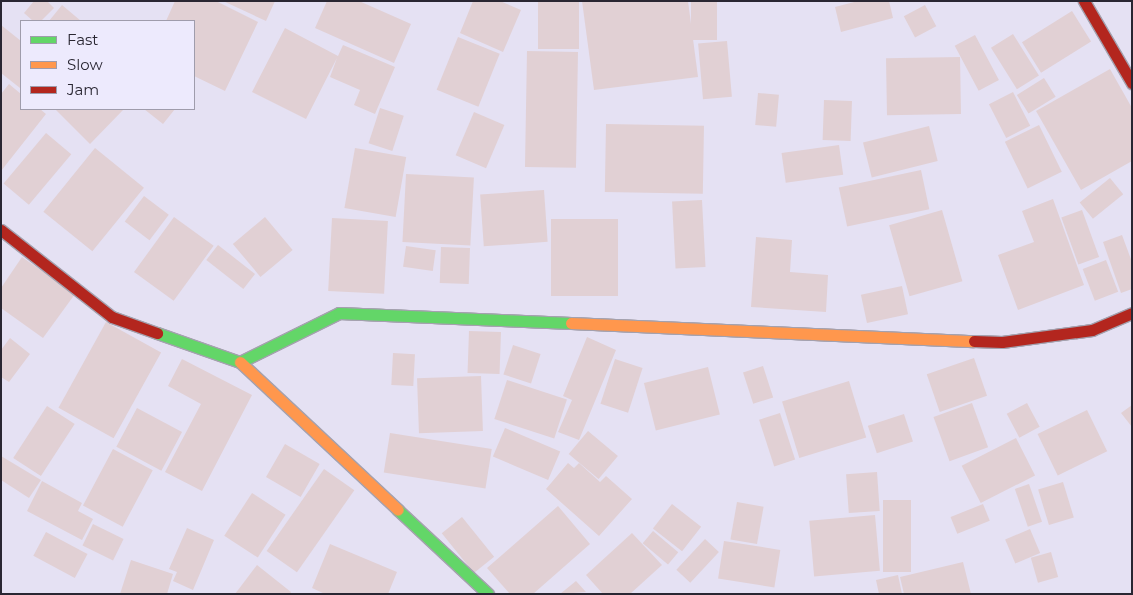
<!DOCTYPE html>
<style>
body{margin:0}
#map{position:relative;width:1133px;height:595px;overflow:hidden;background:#e5e1f3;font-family:Montserrat,sans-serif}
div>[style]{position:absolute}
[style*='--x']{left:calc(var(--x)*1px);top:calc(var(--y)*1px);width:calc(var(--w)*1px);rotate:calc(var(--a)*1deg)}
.building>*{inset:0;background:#e1d0d4;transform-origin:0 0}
.roads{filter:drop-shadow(1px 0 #a4a1ae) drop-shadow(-1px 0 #a4a1ae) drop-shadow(0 1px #a4a1ae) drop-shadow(0 -1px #a4a1ae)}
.fast>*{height:11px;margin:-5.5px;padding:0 5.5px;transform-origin:5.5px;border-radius:5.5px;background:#63d668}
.slow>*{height:11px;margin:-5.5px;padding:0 5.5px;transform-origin:5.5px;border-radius:5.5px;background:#ff974d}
.jam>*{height:11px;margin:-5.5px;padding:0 5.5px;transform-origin:5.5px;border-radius:5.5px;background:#b3261e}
span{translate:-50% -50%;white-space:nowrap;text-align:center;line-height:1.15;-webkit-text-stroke:4px #edeafd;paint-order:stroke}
.frame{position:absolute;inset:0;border:2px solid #292632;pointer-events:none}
.legend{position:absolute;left:20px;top:20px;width:175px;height:90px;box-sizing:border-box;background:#edeafd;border:1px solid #9f9cac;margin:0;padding:6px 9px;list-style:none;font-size:15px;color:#292632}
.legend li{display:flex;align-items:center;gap:10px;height:25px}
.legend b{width:25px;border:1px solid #9f9cac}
</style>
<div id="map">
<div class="building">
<i style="clip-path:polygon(34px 1px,47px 1px,54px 8px,41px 21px,33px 21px,24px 13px)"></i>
<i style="clip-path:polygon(175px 1px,216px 1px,258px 22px,225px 91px,194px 76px,194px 21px,166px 21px)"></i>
<i style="clip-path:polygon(223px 1px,275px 1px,266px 21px)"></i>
<i style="clip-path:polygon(327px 1px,359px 1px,411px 24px,394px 63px,315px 28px)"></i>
<i style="clip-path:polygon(473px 1px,500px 1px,521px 10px,503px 52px,460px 33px)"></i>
<i style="left:538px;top:1px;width:41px;height:48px"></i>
<i style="clip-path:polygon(582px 1px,688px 1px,698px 77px,594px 90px)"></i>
<i style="left:691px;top:1px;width:26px;height:39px"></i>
<i style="clip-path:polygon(858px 1px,889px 1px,893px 18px,841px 32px,835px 7px)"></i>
<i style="clip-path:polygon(62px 5px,81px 21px,49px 21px)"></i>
<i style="left:925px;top:5px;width:24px;height:24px;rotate:62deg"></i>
<i style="left:1072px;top:11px;width:36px;height:59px;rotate:58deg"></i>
<i style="clip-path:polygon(1px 25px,21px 41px,20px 88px,1px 73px)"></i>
<i style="clip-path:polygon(285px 28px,338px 56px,343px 45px,395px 67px,375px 114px,354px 105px,360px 90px,330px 77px,337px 58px,306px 119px,252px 92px)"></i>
<i style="left:1013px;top:34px;width:49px;height:26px;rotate:58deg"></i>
<i style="left:975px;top:35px;width:51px;height:23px;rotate:62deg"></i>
<i style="left:458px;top:37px;width:45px;height:57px;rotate:22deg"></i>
<i style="left:727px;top:41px;width:56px;height:29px;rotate:85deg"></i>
<i style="left:527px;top:51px;width:51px;height:116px;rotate:1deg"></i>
<i style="left:960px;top:57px;width:57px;height:74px;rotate:89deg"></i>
<i style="clip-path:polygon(1110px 69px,1132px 108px,1132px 161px,1081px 190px,1036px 111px)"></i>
<i style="left:1044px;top:78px;width:22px;height:32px;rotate:58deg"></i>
<i style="clip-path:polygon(9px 84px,21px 94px,21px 109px,40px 109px,46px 114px,1px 171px,1px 94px)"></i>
<i style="left:1013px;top:92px;width:38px;height:27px;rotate:63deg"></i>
<i style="left:758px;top:93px;width:21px;height:32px;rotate:5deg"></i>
<i style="left:824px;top:100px;width:28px;height:40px;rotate:2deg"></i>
<i style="left:380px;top:108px;width:25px;height:37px;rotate:18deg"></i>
<i style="clip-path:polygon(55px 109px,124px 109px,90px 144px)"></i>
<i style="clip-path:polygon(144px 109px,175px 109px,163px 124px)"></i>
<i style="left:474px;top:112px;width:33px;height:47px;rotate:23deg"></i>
<i style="left:606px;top:124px;width:98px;height:68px;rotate:1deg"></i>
<i style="left:1039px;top:125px;width:52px;height:38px;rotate:64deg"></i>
<i style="left:929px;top:126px;width:36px;height:68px;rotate:76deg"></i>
<i style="left:46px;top:133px;width:33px;height:66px;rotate:40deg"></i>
<i style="left:839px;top:145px;width:30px;height:58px;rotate:82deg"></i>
<i style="left:95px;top:148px;width:63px;height:82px;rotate:39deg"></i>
<i style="left:355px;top:148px;width:52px;height:61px;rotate:10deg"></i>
<i style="left:921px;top:170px;width:40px;height:84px;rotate:78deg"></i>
<i style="left:406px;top:174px;width:68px;height:68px;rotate:3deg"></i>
<i style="left:1110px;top:178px;width:21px;height:39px;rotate:51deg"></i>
<i style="left:544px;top:190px;width:52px;height:64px;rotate:86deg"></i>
<i style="left:144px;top:196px;width:31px;height:32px;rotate:37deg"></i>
<i style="clip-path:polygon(1053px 199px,1084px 285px,1018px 310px,998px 255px,1034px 242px,1022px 211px)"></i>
<i style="left:702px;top:200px;width:67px;height:30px;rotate:87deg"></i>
<i style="left:942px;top:210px;width:74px;height:55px;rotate:74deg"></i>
<i style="left:1082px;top:210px;width:50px;height:22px;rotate:70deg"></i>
<i style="left:174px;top:217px;width:49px;height:68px;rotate:36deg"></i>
<i style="left:265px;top:217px;width:43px;height:42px;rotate:50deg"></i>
<i style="left:332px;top:218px;width:56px;height:73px;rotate:3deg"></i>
<i style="left:551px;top:219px;width:67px;height:77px"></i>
<i style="clip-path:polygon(1122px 235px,1132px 262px,1132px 289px,1121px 293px,1103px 242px)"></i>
<i style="clip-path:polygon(756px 237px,792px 240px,790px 272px,828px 275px,826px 312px,751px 307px)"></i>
<i style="left:218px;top:245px;width:47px;height:19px;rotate:38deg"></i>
<i style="left:406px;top:246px;width:30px;height:21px;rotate:8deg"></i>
<i style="left:441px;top:247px;width:29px;height:36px;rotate:2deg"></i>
<i style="clip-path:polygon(22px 257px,75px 294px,43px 338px,1px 308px,1px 288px)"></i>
<i style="left:1106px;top:260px;width:34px;height:25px;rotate:69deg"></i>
<i style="left:902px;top:286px;width:29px;height:42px;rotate:78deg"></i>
<i style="left:106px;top:322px;width:63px;height:98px;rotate:29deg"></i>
<i style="left:469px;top:331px;width:32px;height:42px;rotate:2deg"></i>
<i style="clip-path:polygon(587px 337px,616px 350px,579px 440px,558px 432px,572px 400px,563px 396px)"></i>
<i style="clip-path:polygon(10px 338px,30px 354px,9px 382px,1px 377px,1px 350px)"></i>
<i style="left:513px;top:345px;width:29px;height:31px;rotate:18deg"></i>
<i style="left:393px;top:353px;width:22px;height:32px;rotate:3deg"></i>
<i style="left:974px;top:358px;width:40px;height:50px;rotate:71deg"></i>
<i style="clip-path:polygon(182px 359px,252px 395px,202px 491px,165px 472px,201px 404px,168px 386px)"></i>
<i style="left:615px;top:359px;width:29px;height:47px;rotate:18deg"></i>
<i style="left:763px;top:366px;width:33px;height:21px;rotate:72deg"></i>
<i style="left:708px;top:367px;width:49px;height:66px;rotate:76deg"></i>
<i style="left:481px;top:376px;width:55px;height:64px;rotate:88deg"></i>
<i style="left:507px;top:380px;width:63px;height:41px;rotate:18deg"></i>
<i style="left:849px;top:381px;width:59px;height:70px;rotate:73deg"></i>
<i style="left:972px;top:403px;width:47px;height:41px;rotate:70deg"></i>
<i style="left:1027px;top:403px;width:27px;height:23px;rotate:62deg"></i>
<i style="clip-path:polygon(1132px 405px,1132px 427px,1121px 413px)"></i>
<i style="left:47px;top:406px;width:33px;height:62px;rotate:33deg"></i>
<i style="left:137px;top:408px;width:51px;height:44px;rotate:28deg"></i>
<i style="left:1087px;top:410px;width:46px;height:55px;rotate:64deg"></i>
<i style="left:780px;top:413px;width:49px;height:22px;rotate:72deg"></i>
<i style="left:904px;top:414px;width:29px;height:38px;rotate:72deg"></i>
<i style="left:505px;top:428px;width:60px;height:31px;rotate:23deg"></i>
<i style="left:588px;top:431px;width:39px;height:30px;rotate:40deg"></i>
<i style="left:390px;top:433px;width:103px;height:40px;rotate:9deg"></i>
<i style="left:1016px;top:438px;width:42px;height:61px;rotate:63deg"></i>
<i style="left:285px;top:444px;width:40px;height:38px;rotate:30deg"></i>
<i style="left:113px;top:449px;width:45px;height:64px;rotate:28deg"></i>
<i style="clip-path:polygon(1px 456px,41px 480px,29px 498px,1px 480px)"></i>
<i style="clip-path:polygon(568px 463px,574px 468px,579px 463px,600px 482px,606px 476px,632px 499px,599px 536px,546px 489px)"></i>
<i style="left:324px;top:469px;width:37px;height:100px;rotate:35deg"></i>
<i style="left:877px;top:472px;width:39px;height:31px;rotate:86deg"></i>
<i style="clip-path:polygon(42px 481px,82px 503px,78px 511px,93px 519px,82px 540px,27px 511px)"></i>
<i style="left:1063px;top:482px;width:37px;height:26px;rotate:73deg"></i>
<i style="left:1029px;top:484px;width:40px;height:15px;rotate:71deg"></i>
<i style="left:252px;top:493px;width:40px;height:51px;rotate:33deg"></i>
<i style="left:883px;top:500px;width:28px;height:72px"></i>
<i style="left:737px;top:502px;width:27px;height:38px;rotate:10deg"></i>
<i style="left:672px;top:504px;width:37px;height:31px;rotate:38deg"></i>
<i style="left:983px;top:504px;width:18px;height:35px;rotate:68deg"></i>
<i style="clip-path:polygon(558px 506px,590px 544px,533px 594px,510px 594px,487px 568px)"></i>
<i style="left:875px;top:515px;width:56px;height:66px;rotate:85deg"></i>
<i style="left:462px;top:517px;width:51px;height:26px;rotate:51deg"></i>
<i style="left:93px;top:524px;width:34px;height:24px;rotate:26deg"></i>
<i style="clip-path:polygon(187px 528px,214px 540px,193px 590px,173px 581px,177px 572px,169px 569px)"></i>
<i style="left:1030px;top:529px;width:26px;height:27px;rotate:67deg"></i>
<i style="left:653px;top:531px;width:33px;height:16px;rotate:40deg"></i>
<i style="left:46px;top:532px;width:47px;height:27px;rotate:28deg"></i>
<i style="clip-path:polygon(632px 533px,662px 565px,630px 594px,603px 594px,586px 575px)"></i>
<i style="left:705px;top:539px;width:19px;height:42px;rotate:43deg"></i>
<i style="left:724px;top:541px;width:57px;height:38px;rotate:9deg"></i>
<i style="clip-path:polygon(330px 544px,397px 572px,388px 594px,325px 594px,312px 588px)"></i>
<i style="left:1051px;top:552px;width:26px;height:21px;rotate:74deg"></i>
<i style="clip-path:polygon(131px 560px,173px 574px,167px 594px,120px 594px)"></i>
<i style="clip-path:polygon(963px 562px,971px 594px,904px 594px,900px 577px)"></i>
<i style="clip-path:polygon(257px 565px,291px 592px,290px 594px,235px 594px)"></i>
<i style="clip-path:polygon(898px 575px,902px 594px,879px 594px,876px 580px)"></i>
<i style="clip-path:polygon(576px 581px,586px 592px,560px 594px)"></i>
</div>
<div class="roads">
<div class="fast">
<i style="--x:157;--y:333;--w:88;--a:19.3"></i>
<i style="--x:240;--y:362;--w:110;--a:-26.3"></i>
<i style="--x:339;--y:313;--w:232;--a:2.5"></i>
<i style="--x:398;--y:510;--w:123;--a:43"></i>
</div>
<div class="slow">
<i style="--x:571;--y:323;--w:403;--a:2.6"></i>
<i style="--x:240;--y:362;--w:216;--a:43.1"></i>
</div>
<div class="jam">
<i style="--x:1084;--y:1;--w:95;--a:59.7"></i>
<i style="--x:1;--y:230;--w:141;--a:38.1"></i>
<i style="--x:112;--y:317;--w:48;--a:19.6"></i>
<i style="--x:974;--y:341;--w:28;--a:2"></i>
<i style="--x:1002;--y:342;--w:91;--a:-7.6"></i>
<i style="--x:1092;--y:330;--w:43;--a:-23"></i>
</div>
</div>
<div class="frame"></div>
<ul class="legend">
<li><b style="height:6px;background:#63d668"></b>Fast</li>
<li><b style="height:6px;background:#ff974d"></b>Slow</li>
<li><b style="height:6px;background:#b3261e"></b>Jam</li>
</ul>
</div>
